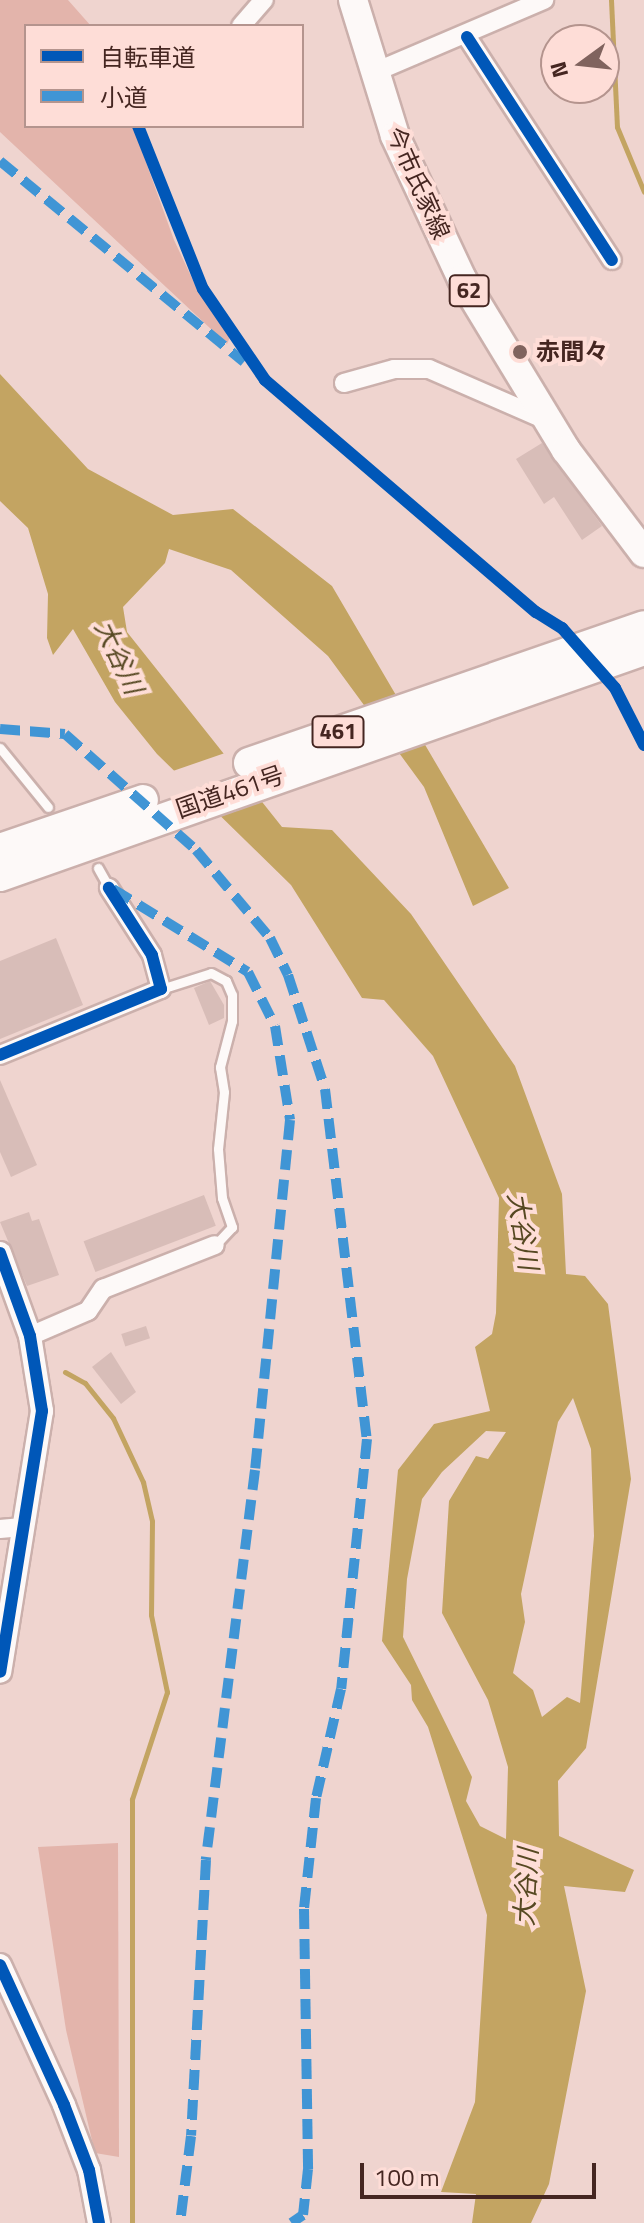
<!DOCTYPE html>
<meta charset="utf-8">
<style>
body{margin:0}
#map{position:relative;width:644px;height:2223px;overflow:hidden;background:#efd4cf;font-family:"Titillium Web","Noto Sans JP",sans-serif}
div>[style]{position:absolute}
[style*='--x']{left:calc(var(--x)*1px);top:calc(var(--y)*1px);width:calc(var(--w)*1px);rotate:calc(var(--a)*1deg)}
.green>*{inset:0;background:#e3b4ab}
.water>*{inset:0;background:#c3a462}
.pier>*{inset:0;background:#efd4cf}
.stream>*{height:5px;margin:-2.5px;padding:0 2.5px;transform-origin:2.5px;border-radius:2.5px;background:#c3a462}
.building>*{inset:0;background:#d8bdb8;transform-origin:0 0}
.roads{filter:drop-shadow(2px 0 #cbb0ac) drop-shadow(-2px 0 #cbb0ac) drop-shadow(0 2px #cbb0ac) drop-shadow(0 -2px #cbb0ac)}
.service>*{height:9px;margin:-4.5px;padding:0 4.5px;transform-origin:4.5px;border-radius:4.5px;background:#fdf9f8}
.minor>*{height:18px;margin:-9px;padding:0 9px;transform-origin:9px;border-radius:9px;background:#fdf9f8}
.tertiary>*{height:22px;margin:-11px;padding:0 11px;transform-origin:11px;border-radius:11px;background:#fdf9f8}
.primary>*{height:28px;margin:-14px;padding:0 14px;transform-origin:14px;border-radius:14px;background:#fdf9f8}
.trunk>*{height:30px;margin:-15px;padding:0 15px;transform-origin:15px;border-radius:15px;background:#fdf9f8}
.quiet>*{height:10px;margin-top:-5px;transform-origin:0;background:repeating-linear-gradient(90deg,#4095d5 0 20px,transparent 0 30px)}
.cycleway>*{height:12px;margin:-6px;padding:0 6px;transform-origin:6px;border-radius:6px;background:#0057b8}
.dots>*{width:22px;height:22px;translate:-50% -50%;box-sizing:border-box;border:4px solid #feddd7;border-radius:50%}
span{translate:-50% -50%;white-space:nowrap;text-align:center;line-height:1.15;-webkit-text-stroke:8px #feddd7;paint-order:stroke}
.shield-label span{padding:2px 6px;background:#feddd7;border:2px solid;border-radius:6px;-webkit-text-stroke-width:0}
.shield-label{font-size:22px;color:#452621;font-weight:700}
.street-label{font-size:24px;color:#452621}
.poi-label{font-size:24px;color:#452621;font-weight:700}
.left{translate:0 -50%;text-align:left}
.water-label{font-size:26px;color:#564822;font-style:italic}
.legend{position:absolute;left:24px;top:24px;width:280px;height:104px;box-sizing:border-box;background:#feddd7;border:2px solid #b4948e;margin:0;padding:10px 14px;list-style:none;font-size:24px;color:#452621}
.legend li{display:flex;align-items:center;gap:16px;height:40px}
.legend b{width:40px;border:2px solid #b4948e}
.north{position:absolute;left:540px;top:24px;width:80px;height:80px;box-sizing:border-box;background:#feddd7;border:2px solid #b4948e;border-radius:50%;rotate:255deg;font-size:22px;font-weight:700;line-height:32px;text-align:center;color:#452621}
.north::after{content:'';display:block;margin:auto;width:28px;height:36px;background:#80635e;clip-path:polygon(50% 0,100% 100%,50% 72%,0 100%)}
.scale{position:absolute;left:360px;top:2163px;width:236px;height:36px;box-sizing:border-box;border:4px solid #452621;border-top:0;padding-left:10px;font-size:24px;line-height:28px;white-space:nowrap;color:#452621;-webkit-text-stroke:6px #feddd7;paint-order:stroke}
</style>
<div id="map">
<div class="green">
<i style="clip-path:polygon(0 0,68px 0,91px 26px,26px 26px,26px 126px,133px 126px,174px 240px,198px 291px,230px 337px,227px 344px,0 132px)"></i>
<i style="clip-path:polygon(118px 1843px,119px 2156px,119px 2157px,95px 2153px,66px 2030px,38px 1847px)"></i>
</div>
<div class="water">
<i style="clip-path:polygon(evenodd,0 374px,88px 469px,173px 515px,233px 509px,332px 586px,509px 888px,473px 906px,424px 787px,328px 656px,231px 570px,169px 549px,165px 563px,123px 607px,127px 632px,282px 827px,332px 830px,411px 914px,515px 1066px,562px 1194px,566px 1274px,585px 1276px,608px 1304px,631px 1479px,586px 1748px,558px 1781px,559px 1836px,634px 1870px,625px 1892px,564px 1886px,586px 1991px,549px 2184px,531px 2223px,472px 2223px,476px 2194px,441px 2192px,475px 2102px,487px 1915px,428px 1727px,412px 1700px,411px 1685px,382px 1641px,398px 1470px,434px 1424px,490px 1411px,475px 1347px,492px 1334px,496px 1313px,499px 1198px,433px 1056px,384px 1000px,362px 998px,291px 885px,157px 754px,115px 702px,73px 629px,53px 655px,47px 638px,48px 594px,28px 528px,0 501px,0 374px,573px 1398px,591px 1449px,594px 1536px,580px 1703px,567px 1697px,542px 1717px,533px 1690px,513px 1673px,525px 1622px,521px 1594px,558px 1422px,573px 1398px,0 374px,486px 1431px,506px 1432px,488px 1459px,476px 1456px,449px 1501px,442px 1613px,488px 1700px,508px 1767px,506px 1839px,480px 1826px,466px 1801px,472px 1777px,403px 1637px,407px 1579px,422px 1499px,442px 1472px,486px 1431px)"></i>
</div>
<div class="pier">
<i style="clip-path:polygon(225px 753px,264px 800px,216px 817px,170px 772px)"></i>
</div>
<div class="stream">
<i style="--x:611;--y:0;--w:127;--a:87.3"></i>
<i style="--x:617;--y:127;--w:70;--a:67.4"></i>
<i style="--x:65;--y:1372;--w:23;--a:29"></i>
<i style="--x:85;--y:1383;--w:45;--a:51.3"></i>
<i style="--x:113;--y:1418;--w:71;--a:64.9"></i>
<i style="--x:143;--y:1482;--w:40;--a:77"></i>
<i style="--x:152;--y:1521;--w:94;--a:90.6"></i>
<i style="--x:151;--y:1615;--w:79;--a:78.3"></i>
<i style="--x:167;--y:1692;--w:113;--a:108.1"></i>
<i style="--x:132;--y:1799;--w:424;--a:90"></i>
</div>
<div class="building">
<i style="clip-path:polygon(542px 443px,602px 526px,582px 540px,554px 497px,544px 504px,516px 459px)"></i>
<i style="clip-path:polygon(56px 938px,83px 1005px,0 1039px,0 961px)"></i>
<i style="clip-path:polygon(210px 981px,224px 1005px,224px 1018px,209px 1025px,194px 988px)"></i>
<i style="clip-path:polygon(0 1080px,37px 1165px,11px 1177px,0 1152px)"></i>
<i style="left:204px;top:1195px;width:33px;height:129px;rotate:69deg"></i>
<i style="clip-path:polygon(29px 1212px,32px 1221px,39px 1219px,59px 1275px,27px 1286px,0 1222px)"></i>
<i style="left:146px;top:1326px;width:13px;height:26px;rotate:72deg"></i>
<i style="clip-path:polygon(111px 1352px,136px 1392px,121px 1404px,92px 1367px)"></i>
</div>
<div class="roads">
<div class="service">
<i style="--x:0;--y:748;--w:76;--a:50.9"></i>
<i style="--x:98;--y:868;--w:23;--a:61"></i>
<i style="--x:161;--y:989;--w:52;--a:-17.7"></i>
<i style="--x:211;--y:973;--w:17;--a:28"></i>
<i style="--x:226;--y:981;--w:15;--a:67"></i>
<i style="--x:232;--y:995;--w:26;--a:90"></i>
<i style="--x:232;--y:1021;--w:48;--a:104.6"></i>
<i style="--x:220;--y:1067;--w:25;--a:81"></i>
<i style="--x:224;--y:1092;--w:57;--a:96"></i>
<i style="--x:218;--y:1149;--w:49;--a:85.3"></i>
<i style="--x:222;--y:1198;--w:31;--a:71"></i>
<i style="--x:232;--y:1227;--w:25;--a:133"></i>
</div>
<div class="minor">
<i style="--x:241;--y:26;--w:35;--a:-49"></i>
<i style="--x:467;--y:37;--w:266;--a:57"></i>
<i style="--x:375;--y:72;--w:184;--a:-23.1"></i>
<i style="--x:344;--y:383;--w:52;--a:-15.6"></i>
<i style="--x:394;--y:369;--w:35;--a:0"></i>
<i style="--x:429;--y:369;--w:130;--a:23.6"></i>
<i style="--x:0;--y:1055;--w:174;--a:-22.3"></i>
<i style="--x:161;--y:989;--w:35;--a:-105"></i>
<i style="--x:152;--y:955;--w:80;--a:-122.7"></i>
<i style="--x:30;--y:1336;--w:63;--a:-23.3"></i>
<i style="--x:88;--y:1311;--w:27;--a:-56"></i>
<i style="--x:103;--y:1289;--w:120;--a:-21.4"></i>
<i style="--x:0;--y:1529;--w:25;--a:-5"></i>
</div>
<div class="tertiary">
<i style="--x:0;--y:1253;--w:88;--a:70.1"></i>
<i style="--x:30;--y:1336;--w:76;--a:80.9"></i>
<i style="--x:42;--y:1411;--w:264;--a:99.1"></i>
<i style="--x:0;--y:1965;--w:154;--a:65.4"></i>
<i style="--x:64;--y:2105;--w:70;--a:69"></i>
<i style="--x:89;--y:2170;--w:54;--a:79.3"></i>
</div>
<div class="primary">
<i style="--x:353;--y:0;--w:142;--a:72.8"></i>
<i style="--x:395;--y:136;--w:158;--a:64.9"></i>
<i style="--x:462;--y:279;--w:200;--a:58.7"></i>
<i style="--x:566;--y:450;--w:129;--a:52.9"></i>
</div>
<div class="trunk">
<i style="--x:249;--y:763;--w:418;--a:-19.1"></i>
<i style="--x:0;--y:849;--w:151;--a:-18.9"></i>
<i style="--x:0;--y:876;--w:683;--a:-19.34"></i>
</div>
</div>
<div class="quiet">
<i style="--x:0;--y:161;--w:316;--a:39.5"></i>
<i style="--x:0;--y:729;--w:65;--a:4.4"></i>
<i style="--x:65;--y:734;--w:175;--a:41.5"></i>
<i style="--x:196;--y:850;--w:115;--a:49.9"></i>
<i style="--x:270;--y:938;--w:41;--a:64.1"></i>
<i style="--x:288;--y:975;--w:120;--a:72"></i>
<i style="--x:325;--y:1089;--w:353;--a:83.2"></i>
<i style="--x:367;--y:1439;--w:251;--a:95.9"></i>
<i style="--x:341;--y:1689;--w:112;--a:102.9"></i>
<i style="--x:316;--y:1798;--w:112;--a:96.2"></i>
<i style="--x:304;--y:1909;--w:260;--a:89.1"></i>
<i style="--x:308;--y:2169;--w:46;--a:96.2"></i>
<i style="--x:303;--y:2215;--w:14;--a:146"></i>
<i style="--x:113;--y:889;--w:158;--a:31.6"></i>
<i style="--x:248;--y:972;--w:60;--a:63.4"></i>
<i style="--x:275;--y:1026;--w:95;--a:80.9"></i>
<i style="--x:290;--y:1120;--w:352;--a:95.7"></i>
<i style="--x:255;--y:1470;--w:393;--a:97.2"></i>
<i style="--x:206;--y:1860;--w:276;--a:93.1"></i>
<i style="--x:191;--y:2136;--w:88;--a:97.2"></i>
</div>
<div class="cycleway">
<i style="--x:467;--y:37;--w:266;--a:57"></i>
<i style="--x:138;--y:126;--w:175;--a:68.3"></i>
<i style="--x:203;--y:289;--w:110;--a:55.7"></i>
<i style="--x:265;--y:380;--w:357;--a:40.6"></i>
<i style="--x:536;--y:612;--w:31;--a:32"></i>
<i style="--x:562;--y:628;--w:80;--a:48.5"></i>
<i style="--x:615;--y:688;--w:64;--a:63"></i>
<i style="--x:0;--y:1055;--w:174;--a:-22.3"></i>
<i style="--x:161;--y:989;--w:35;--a:-105"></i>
<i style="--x:152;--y:955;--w:80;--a:-122.7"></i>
<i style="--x:0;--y:1253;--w:88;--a:70.1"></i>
<i style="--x:30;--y:1336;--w:76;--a:80.9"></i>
<i style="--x:42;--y:1411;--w:264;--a:99.1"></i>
<i style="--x:0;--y:1965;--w:154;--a:65.4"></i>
<i style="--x:64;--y:2105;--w:70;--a:69"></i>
<i style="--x:89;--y:2170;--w:54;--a:79.3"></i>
</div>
<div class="dots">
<i style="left:520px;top:352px;background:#80635e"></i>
</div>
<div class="shield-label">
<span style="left:469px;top:291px">62</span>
<span style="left:338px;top:732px">461</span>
</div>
<div class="street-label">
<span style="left:418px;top:183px;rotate:66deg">今市氏家線</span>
<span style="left:230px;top:792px;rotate:-19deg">国道461号</span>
</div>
<div class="poi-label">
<span class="left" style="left:536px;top:352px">赤間々</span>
</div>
<div class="water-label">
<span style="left:119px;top:657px;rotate:65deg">大谷川</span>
<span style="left:523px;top:1231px;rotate:81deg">大谷川</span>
<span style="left:526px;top:1887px;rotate:-87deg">大谷川</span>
</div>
<ul class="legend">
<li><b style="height:10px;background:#0057b8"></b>自転車道</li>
<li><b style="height:10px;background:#4095d5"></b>小道</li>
</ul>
<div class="north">N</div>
<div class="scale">100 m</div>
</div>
